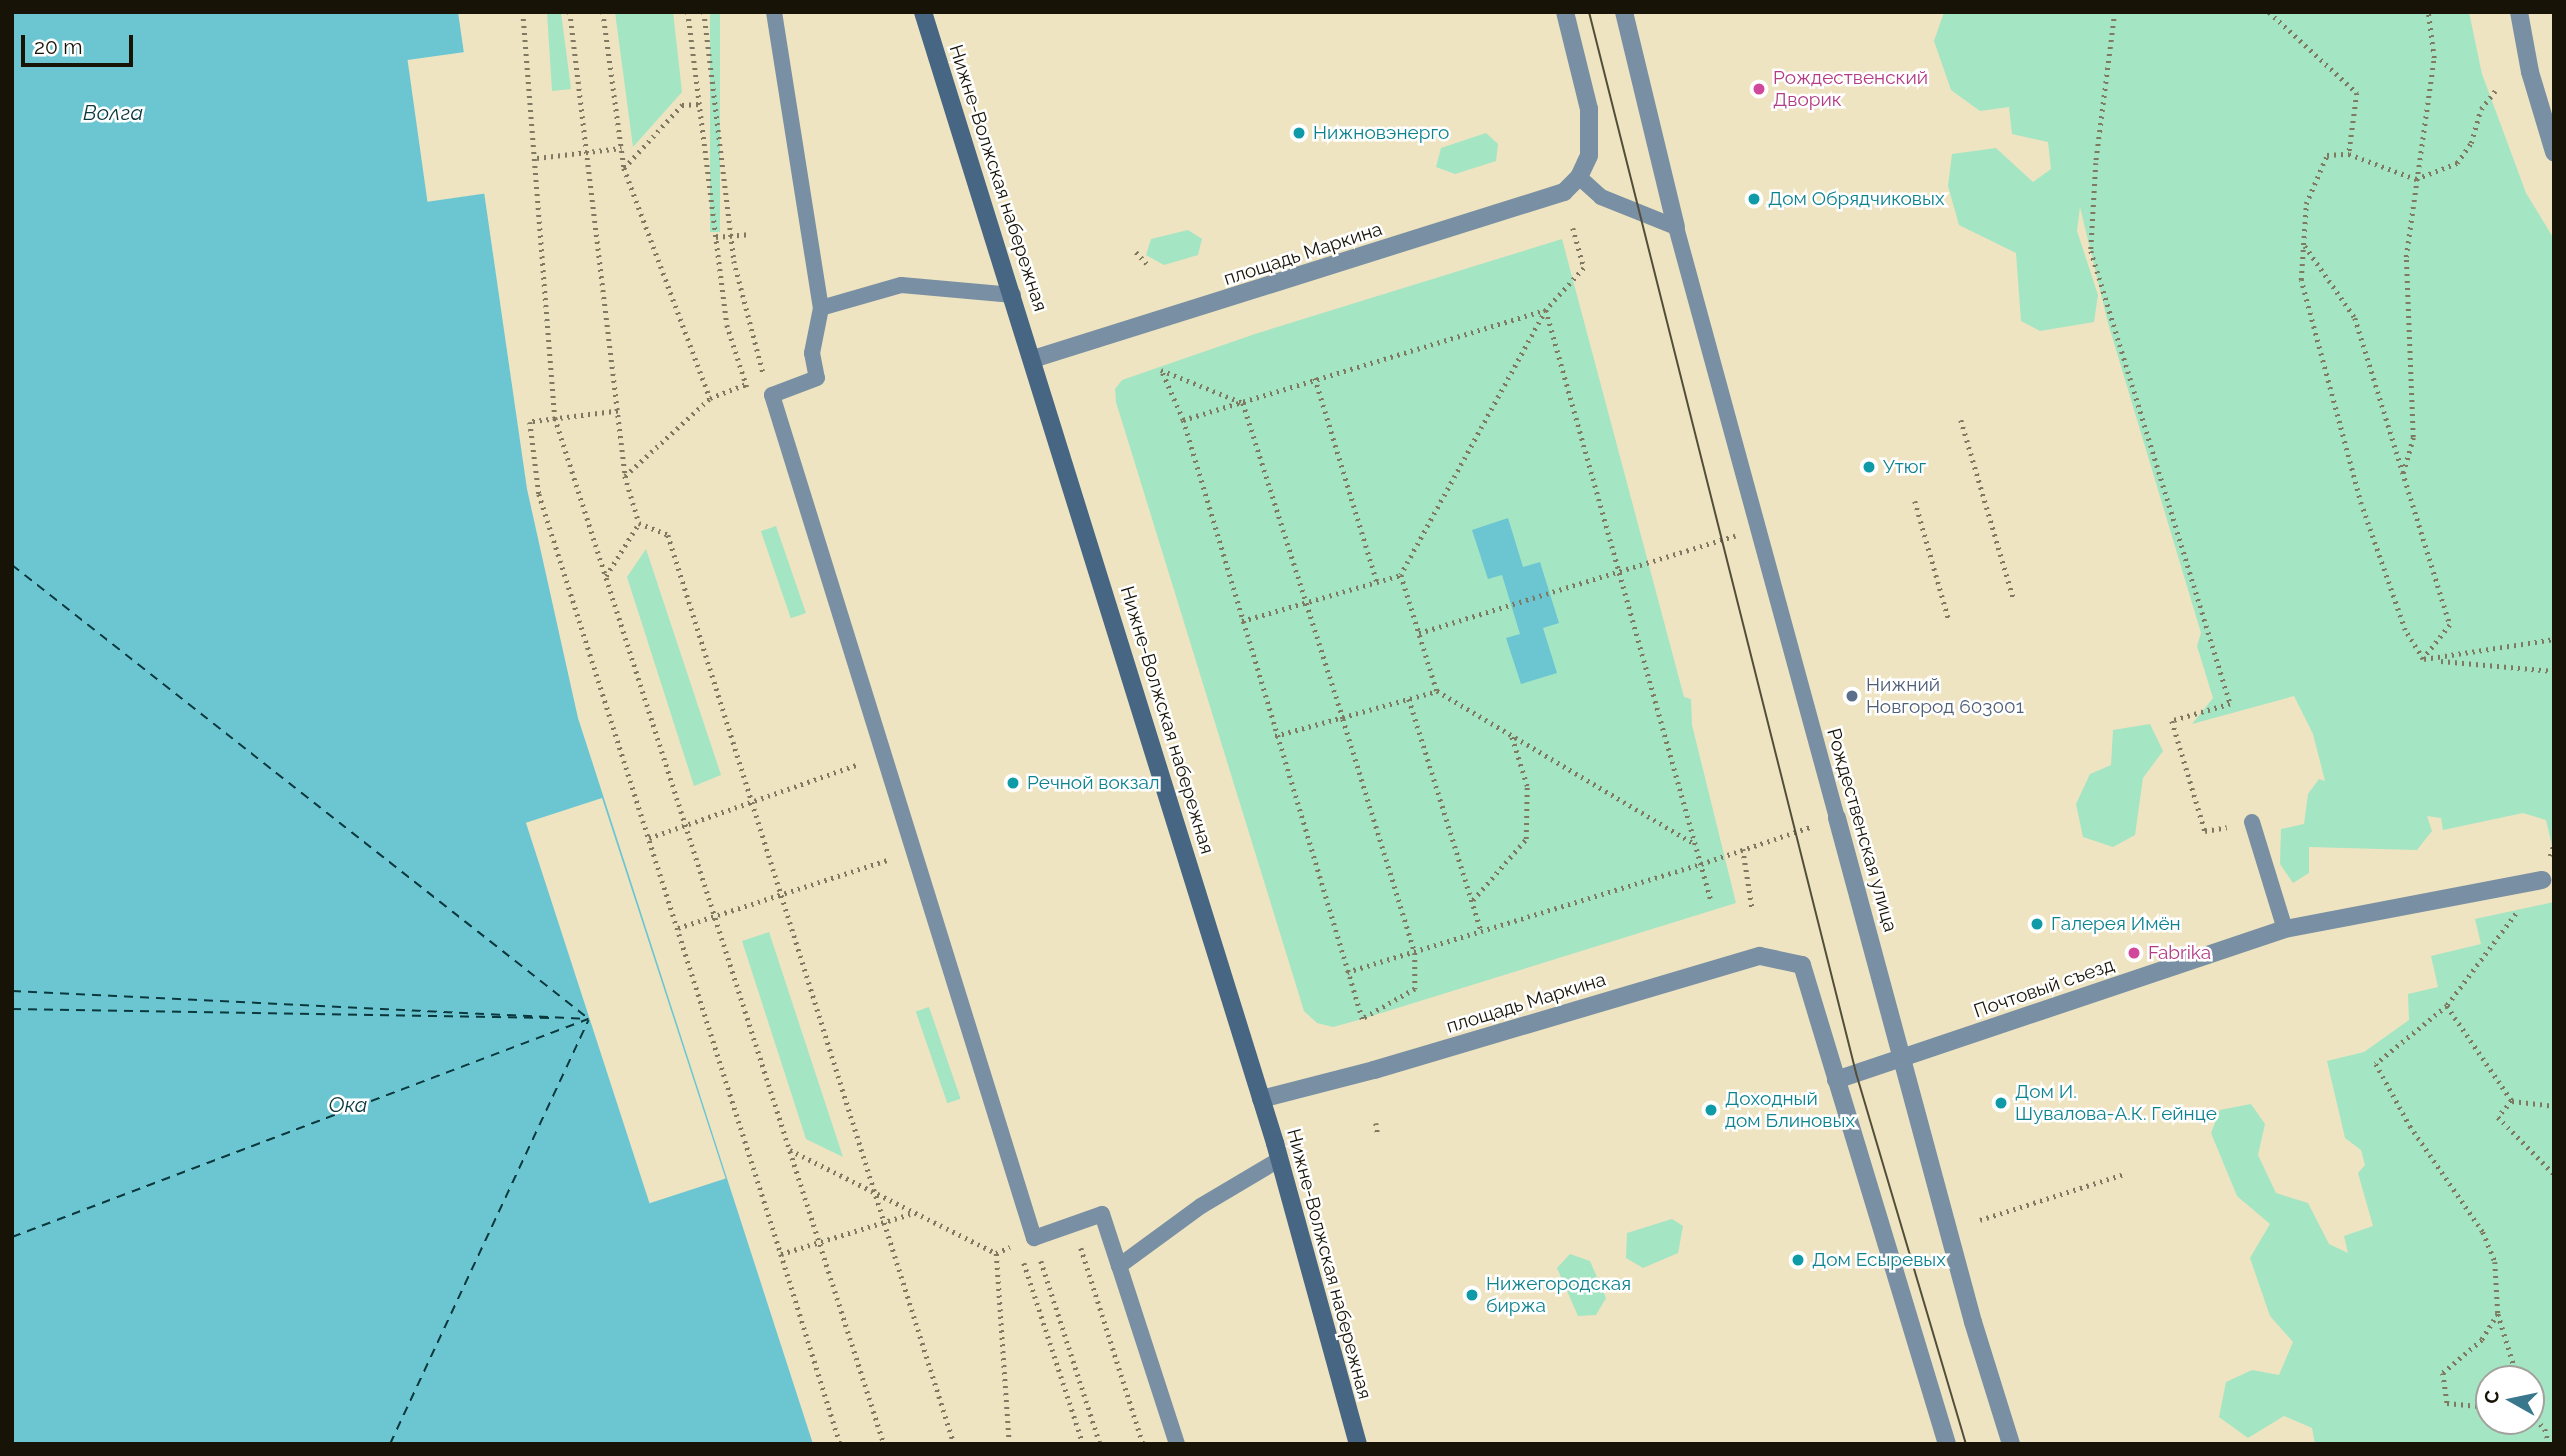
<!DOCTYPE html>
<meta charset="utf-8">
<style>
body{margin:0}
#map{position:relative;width:2566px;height:1456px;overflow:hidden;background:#eee4c1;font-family:Raleway,sans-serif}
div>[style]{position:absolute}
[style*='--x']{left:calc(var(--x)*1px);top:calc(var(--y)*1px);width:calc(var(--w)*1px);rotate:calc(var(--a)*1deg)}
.green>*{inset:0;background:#a4e5c4;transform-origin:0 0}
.water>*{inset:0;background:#6bc6d2}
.pier>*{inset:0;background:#eee4c1;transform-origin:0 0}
.ferry>*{height:2px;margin-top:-1px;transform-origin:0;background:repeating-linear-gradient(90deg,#0b383d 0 9px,transparent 0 16px)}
.path>*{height:4.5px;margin-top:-2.25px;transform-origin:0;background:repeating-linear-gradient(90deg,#7f7961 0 2px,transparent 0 7px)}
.lane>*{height:16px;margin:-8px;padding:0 8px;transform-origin:8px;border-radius:8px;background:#798fa3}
.street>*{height:18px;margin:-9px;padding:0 9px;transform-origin:9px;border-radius:9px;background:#798fa3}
.secondary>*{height:18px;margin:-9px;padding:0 9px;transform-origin:9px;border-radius:9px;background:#466683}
.tram>*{height:2px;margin:-1px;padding:0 1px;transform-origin:1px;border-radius:1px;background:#534e3b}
.dots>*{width:19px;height:19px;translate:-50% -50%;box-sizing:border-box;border:4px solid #fff;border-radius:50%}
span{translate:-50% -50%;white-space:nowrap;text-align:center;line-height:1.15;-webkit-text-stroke:5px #fff;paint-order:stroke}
.hotel-label{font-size:19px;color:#b23c85}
.left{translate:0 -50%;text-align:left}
.culture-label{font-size:19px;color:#0d838f}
.street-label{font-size:19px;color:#171407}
.service-label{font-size:19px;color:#4e5e75}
.water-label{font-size:21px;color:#0b383d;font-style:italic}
.frame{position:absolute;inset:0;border:14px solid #171407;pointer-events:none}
.north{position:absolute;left:2475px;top:1365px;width:70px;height:70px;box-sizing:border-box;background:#fff;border:2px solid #a2a19c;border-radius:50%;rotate:279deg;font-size:19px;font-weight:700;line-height:28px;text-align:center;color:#171407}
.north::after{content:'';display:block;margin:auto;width:24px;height:32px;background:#38778c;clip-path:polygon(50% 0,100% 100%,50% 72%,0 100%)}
.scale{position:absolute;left:21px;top:35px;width:112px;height:32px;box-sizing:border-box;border:4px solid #171407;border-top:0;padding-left:9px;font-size:21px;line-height:24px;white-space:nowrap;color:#171407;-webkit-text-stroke:5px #fff;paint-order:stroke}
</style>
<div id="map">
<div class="green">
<i style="clip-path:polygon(547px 12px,561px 12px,571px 89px,552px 91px)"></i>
<i style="clip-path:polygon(615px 12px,673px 12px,682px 92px,633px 147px)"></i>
<i style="left:710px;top:12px;width:10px;height:220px"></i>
<i style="clip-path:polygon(1944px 12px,2469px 12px,2482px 74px,2526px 193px,2554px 239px,2554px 854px,2546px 820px,2523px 813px,2443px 830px,2441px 818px,2427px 816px,2432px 831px,2417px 850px,2309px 847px,2309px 873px,2293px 883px,2280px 864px,2281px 829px,2304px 824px,2308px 794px,2319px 779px,2325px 781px,2313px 734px,2294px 696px,2192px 724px,2213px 698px,2197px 646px,2201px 633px,2108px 323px,2080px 207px,2077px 231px,2098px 295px,2094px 322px,2040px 331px,2021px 321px,2016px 253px,1959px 225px,1948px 186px,1952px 154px,1996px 148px,2033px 182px,2051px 169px,2048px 142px,2012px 134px,2009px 107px,1980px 111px,1951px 90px,1934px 41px)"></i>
<i style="clip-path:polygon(1486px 133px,1498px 144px,1496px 161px,1455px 174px,1436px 167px,1441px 148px)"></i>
<i style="clip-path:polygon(1188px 230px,1202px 239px,1198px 255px,1164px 265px,1146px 255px,1151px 239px)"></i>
<i style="clip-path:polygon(1562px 239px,1684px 697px,1691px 699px,1692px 725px,1736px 903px,1362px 1019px,1333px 1027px,1317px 1023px,1304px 1011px,1116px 402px,1115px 389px,1122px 380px,1255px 334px)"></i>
<i style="left:776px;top:526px;width:92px;height:16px;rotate:71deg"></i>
<i style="clip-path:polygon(646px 549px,721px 775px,694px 786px,627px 577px)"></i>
<i style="clip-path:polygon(2150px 724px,2163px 751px,2143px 778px,2135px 835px,2113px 847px,2083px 837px,2076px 804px,2090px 774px,2111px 765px,2113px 730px)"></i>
<i style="clip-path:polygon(evenodd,2554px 902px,2554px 1444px,2315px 1444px,2312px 1428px,2284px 1416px,2248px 1438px,2219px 1417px,2226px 1382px,2252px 1370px,2279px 1375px,2293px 1342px,2270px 1316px,2250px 1258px,2270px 1224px,2237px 1196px,2211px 1133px,2220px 1110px,2251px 1104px,2265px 1124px,2258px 1155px,2276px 1193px,2308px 1203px,2329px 1244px,2348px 1253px,2344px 1236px,2373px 1226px,2358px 1173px,2365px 1165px,2361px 1150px,2345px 1138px,2327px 1061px,2364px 1052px,2409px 1020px,2408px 994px,2438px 987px,2431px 956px,2481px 944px,2475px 919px,2554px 902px,2489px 1379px,2531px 1379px,2531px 1421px,2489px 1421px,2489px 1379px)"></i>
<i style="clip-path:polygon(769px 932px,843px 1157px,806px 1139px,742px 941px)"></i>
<i style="left:929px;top:1007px;width:97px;height:14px;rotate:71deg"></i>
<i style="clip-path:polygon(1672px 1219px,1683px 1226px,1678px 1253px,1643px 1268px,1626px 1258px,1627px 1233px)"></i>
<i style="clip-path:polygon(1570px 1254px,1590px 1261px,1606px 1298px,1596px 1315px,1578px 1316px,1557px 1268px)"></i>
</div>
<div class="water">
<i style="clip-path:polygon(12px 12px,458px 12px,527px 489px,578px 718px,813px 1444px,12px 1444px)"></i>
<i style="clip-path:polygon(1508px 518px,1523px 567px,1540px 562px,1559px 623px,1543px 628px,1557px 673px,1521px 684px,1506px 638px,1520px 634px,1502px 575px,1488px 579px,1472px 530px)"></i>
</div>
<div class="pier">
<i style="left:465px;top:52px;width:143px;height:58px;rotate:82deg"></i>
<i style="left:602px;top:798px;width:400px;height:80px;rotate:72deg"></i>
</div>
<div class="ferry">
<i style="--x:12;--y:565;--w:734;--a:38.2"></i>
<i style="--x:12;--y:991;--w:577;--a:2.78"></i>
<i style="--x:12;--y:1009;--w:538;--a:0.96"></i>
<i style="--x:12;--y:1237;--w:616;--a:-20.73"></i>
<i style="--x:390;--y:1444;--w:468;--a:-64.9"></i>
</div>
<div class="path">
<i style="--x:523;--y:12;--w:407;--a:85.5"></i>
<i style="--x:555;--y:418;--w:1077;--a:72.22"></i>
<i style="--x:570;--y:12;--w:467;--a:83.2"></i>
<i style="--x:625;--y:476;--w:49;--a:73.4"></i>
<i style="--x:603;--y:12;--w:157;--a:82.3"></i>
<i style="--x:624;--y:168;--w:246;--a:69.5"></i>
<i style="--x:710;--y:398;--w:40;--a:-21"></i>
<i style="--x:688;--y:12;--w:315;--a:82.9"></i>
<i style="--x:727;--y:325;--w:65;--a:72.1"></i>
<i style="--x:704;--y:12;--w:251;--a:83.1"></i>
<i style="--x:734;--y:261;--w:115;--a:75.4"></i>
<i style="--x:2115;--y:12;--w:152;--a:97.2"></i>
<i style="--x:2096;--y:163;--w:88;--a:93.3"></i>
<i style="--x:2091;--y:251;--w:474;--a:72.9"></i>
<i style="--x:2230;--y:704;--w:60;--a:163.7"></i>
<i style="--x:2172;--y:721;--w:115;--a:73.3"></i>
<i style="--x:2205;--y:831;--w:22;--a:-10"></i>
<i style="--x:2269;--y:12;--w:120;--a:42.6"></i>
<i style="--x:2357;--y:93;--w:62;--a:97.5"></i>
<i style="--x:537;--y:158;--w:85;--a:-6.8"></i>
<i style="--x:624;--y:168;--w:86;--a:-47.4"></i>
<i style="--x:682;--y:105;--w:17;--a:-3"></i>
<i style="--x:1573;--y:228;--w:41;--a:74.6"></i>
<i style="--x:1584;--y:268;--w:57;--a:132.1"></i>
<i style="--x:1546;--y:310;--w:613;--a:74.38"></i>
<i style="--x:716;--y:237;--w:32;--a:-5"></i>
<i style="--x:2305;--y:246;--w:88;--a:55.2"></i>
<i style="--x:2355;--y:318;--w:321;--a:72.8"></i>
<i style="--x:2450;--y:625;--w:43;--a:128.5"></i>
<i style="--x:1136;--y:252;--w:16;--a:47"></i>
<i style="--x:1546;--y:310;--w:302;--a:118.7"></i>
<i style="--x:1401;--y:575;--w:121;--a:72.8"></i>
<i style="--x:1437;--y:691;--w:301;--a:30.7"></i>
<i style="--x:1161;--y:370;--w:88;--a:21.9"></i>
<i style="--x:1243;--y:403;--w:331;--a:72.4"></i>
<i style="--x:1343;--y:719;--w:245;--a:72.9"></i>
<i style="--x:1415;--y:953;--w:36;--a:90"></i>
<i style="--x:1415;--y:989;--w:61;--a:150.5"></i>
<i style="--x:1362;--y:1019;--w:625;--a:-106.64"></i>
<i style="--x:1183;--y:420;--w:55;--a:-113.7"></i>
<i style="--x:1315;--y:378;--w:213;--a:73.1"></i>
<i style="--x:618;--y:411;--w:89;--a:172.9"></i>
<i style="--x:530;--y:422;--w:73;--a:82.9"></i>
<i style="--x:539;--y:494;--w:798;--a:72.34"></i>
<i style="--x:781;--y:1254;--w:135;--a:-17.2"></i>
<i style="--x:1183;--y:420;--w:378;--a:-16.9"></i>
<i style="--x:1961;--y:420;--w:188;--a:73.6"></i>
<i style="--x:2403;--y:473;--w:37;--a:-74"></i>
<i style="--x:2413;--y:437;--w:180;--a:-92.2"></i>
<i style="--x:2406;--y:257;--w:201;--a:-82"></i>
<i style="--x:2434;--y:58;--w:46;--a:-97.4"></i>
<i style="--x:625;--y:476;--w:115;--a:-42.5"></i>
<i style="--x:1915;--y:501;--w:124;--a:74.1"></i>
<i style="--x:606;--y:576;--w:62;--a:-58.1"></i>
<i style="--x:639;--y:523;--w:31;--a:22"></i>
<i style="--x:668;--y:535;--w:953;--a:72.53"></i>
<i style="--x:1242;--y:621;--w:166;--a:-16.1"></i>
<i style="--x:1419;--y:633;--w:331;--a:-17.1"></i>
<i style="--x:2423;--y:659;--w:34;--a:-122"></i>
<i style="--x:2405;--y:630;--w:133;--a:-109.2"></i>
<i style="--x:2361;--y:504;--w:232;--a:-105"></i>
<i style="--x:2301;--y:280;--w:76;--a:-86.2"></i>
<i style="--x:2306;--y:204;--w:53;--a:-66.8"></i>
<i style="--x:2327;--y:155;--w:22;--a:-3"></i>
<i style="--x:2349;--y:154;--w:72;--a:20.5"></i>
<i style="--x:2416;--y:179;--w:44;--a:-21.3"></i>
<i style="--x:2457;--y:163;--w:24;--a:-55"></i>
<i style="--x:2471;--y:143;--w:35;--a:-74"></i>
<i style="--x:2481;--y:109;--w:23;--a:-52"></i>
<i style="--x:2424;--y:659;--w:132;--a:-8.7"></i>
<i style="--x:2441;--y:661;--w:113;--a:5.1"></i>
<i style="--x:1409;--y:699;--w:245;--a:72.7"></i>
<i style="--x:1275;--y:736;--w:168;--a:-15.5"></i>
<i style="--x:649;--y:838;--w:223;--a:-19.4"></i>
<i style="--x:1743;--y:849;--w:59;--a:81.2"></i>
<i style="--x:2550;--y:856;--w:13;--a:-72"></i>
<i style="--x:1473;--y:900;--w:81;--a:-49"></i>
<i style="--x:1526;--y:839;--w:53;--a:-88.9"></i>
<i style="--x:1527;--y:786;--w:53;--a:-107.4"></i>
<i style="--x:2516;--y:914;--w:115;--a:126.9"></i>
<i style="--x:2447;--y:1006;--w:115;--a:55.6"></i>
<i style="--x:2512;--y:1101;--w:42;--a:6.8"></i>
<i style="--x:678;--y:928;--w:223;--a:-18"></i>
<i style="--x:1347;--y:972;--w:370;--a:-17"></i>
<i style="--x:1701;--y:864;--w:118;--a:-18.7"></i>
<i style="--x:2447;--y:1006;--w:92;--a:140.8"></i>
<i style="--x:2376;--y:1064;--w:71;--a:61.3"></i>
<i style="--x:2410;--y:1126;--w:129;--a:55.4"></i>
<i style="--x:2483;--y:1232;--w:32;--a:68"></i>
<i style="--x:2495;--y:1262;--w:52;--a:86.7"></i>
<i style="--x:2498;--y:1314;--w:31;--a:122"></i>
<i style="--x:2482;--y:1340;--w:51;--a:139.8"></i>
<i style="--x:2443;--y:1373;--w:30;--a:82"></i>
<i style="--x:2447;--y:1403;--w:42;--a:5.4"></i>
<i style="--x:2512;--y:1101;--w:21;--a:131"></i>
<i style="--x:2498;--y:1117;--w:80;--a:45.5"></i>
<i style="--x:1376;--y:1123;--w:12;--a:81"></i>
<i style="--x:790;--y:1150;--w:230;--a:26.6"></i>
<i style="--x:1980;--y:1220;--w:151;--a:-17.7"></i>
<i style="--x:1081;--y:1248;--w:206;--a:72.4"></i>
<i style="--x:781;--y:1254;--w:199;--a:72.7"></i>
<i style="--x:1041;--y:1261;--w:192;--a:72.1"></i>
<i style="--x:1024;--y:1263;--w:190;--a:71.9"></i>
<i style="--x:2498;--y:1314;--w:68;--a:72.9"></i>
<i style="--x:2531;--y:1414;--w:21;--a:47"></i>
<i style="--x:2545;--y:1429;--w:16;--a:75"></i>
<i style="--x:1009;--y:1444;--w:191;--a:-93.9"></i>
<i style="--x:996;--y:1253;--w:15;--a:-23"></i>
</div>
<div class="lane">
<i style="--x:774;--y:12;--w:300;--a:81"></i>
<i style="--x:1579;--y:177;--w:30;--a:42"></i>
<i style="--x:1601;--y:197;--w:81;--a:21.8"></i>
<i style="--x:1676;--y:227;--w:613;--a:74.76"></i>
<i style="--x:1013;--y:295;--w:112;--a:-174.9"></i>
<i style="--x:901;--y:285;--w:83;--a:164"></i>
<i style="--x:821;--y:308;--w:46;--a:101.3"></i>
<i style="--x:812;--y:353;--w:25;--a:79"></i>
<i style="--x:817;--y:378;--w:48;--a:159.3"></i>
<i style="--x:772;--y:395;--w:883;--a:72.74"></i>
<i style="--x:1034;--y:1238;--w:72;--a:-19.4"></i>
<i style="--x:1102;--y:1214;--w:55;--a:71.9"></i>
<i style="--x:2252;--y:822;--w:112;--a:72.9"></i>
<i style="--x:1177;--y:1444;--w:187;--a:-108"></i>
<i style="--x:1119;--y:1266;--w:102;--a:-36.2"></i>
<i style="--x:1201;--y:1206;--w:92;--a:-30.7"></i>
</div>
<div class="street">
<i style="--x:1624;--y:12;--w:221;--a:76.4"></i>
<i style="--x:2519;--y:12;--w:61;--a:79.6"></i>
<i style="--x:2530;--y:72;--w:84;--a:73.3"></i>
<i style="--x:1033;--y:359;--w:557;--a:-17.46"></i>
<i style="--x:1564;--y:192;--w:21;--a:-45"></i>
<i style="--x:1579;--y:177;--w:23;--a:-65"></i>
<i style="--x:1589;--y:156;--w:47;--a:-90"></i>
<i style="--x:1589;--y:109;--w:100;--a:-103.9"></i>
<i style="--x:1837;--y:818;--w:522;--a:74.9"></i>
<i style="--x:1973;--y:1322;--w:128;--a:72.7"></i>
<i style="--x:1836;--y:1080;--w:474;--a:-18.6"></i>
<i style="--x:2285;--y:929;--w:262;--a:-10.8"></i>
<i style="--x:1261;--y:1099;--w:117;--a:-14.4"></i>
<i style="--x:1374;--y:1070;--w:402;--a:-16.5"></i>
<i style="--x:1760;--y:956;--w:43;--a:12.1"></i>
<i style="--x:1802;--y:965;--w:500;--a:73.16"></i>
</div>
<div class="secondary">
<i style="--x:923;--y:12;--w:1185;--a:72.71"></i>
<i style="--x:1275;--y:1143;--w:312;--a:74.6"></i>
</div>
<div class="tram">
<i style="--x:1589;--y:12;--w:1094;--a:75.87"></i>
<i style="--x:1856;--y:1073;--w:387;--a:73.5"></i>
</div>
<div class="dots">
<i style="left:1759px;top:89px;background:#d1479c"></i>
<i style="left:1299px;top:133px;background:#0f9aa8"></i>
<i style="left:1754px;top:199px;background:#0f9aa8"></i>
<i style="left:1869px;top:467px;background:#0f9aa8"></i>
<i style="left:1852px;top:696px;background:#5c6f8a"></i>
<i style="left:1013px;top:783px;background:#0f9aa8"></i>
<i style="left:2037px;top:924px;background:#0f9aa8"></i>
<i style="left:2134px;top:953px;background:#d1479c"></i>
<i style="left:2001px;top:1103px;background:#0f9aa8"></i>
<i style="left:1711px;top:1110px;background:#0f9aa8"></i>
<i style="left:1798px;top:1260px;background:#0f9aa8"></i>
<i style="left:1472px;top:1295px;background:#0f9aa8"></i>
</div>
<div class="hotel-label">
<span class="left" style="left:1773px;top:89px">Рождественский<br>Дворик</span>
<span class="left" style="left:2148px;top:953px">Fabrika</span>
</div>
<div class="culture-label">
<span class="left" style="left:1313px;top:133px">Нижновэнерго</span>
<span class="left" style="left:1768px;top:199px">Дом Обрядчиковых</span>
<span class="left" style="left:1883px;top:467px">Утюг</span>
<span class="left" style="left:1027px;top:783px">Речной вокзал</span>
<span class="left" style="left:2051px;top:924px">Галерея Имён</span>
<span class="left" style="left:2015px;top:1103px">Дом И.<br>Шувалова-А.К. Гейнце</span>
<span class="left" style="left:1725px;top:1110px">Доходный<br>дом Блиновых</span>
<span class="left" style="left:1812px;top:1260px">Дом Есыревых</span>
<span class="left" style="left:1486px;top:1295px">Нижегородская<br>биржа</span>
</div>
<div class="street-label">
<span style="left:998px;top:178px;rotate:72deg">Нижне-Волжская набережная</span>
<span style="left:1303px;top:254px;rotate:-18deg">площадь Маркина</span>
<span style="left:1167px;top:720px;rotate:73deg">Нижне-Волжская набережная</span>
<span style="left:1862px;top:830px;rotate:74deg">Рождественская улица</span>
<span style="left:2044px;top:988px;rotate:-19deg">Почтовый съезд</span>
<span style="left:1526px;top:1003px;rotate:-17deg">площадь Маркина</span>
<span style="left:1329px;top:1264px;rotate:75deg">Нижне-Волжская набережная</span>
</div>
<div class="service-label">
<span class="left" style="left:1866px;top:696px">Нижний<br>Новгород 603001</span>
</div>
<div class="water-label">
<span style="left:113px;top:113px">Волга</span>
<span style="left:348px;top:1105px">Ока</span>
</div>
<div class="frame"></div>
<div class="north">С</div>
<div class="scale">20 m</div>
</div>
